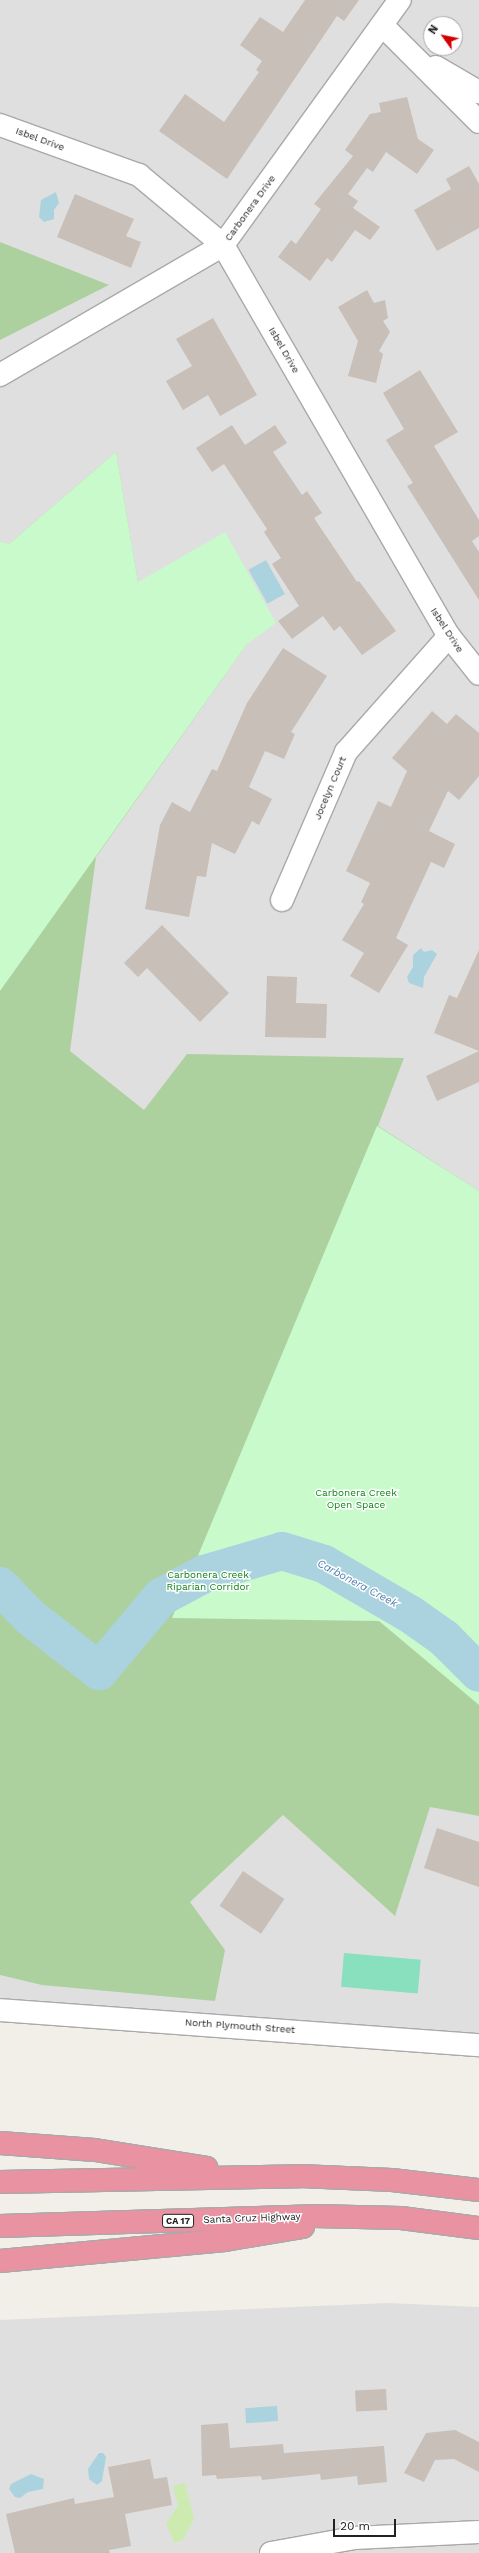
<!DOCTYPE html>
<style>
body{margin:0}
#map{position:relative;width:479px;height:2553px;overflow:hidden;background:#f2efe9;font-family:"Work Sans",sans-serif}
div>[style]{position:absolute}
[style*='--x']{left:calc(var(--x)*1px);top:calc(var(--y)*1px);width:calc(var(--w)*1px);rotate:calc(var(--a)*1deg)}
.residential>*{inset:0;background:#e0dfdf}
.grass>*{inset:0;background:#cdebb0}
.forest>*{inset:0;background:#add19e}
.park>*{inset:0;background:#c8facc}
.pitch>*{inset:0;background:#88e0be;transform-origin:0 0}
.water>*{inset:0;background:#aad3df;transform-origin:0 0}
.river>*{height:38px;margin:-19px;padding:0 19px;transform-origin:19px;border-radius:19px;background:#aad3df}
.building>*{inset:0;background:#c7bfb8;transform-origin:0 0}
.roads{filter:drop-shadow(1px 0 #a9a9a9) drop-shadow(-1px 0 #a9a9a9) drop-shadow(0 1px #a9a9a9) drop-shadow(0 -1px #a9a9a9)}
.minor>*{height:22px;margin:-11px;padding:0 11px;transform-origin:11px;border-radius:11px;background:#fff}
.highway>*{height:22px;margin:-11px;padding:0 11px;transform-origin:11px;border-radius:11px;background:#e892a2}
span{translate:-50% -50%;white-space:nowrap;text-align:center;line-height:1.15;-webkit-text-stroke:3px #fff;paint-order:stroke}
.shield-label span{padding:1px 3px;background:#fff;border:1px solid;border-radius:3px;-webkit-text-stroke-width:0}
.shield-label{font-size:9px;color:#222;font-weight:700}
.street-label{font-size:10px;color:#222}
.park-label{font-size:10px;color:#0c8416}
.water-label{font-size:11px;color:#4a7aab;font-style:italic}
.north{position:absolute;left:423px;top:16px;width:40px;height:40px;box-sizing:border-box;background:#fff;border:1px solid #a7a7a7;border-radius:50%;rotate:303deg;font-size:11px;font-weight:700;line-height:16px;text-align:center;color:#222}
.north::after{content:'';display:block;margin:auto;width:14px;height:18px;background:#d40000;clip-path:polygon(50% 0,100% 100%,50% 72%,0 100%)}
.scale{position:absolute;left:333px;top:2519px;width:63px;height:18px;box-sizing:border-box;border:2px solid #222;border-top:0;padding-left:5px;font-size:12px;line-height:14px;white-space:nowrap;color:#222;-webkit-text-stroke:3px #fff;paint-order:stroke}
</style>
<div id="map">
<div class="residential">
<i style="clip-path:polygon(evenodd,0 0,479px 0,479px 1616px,0 1569px,0 0,431px 24px,455px 24px,455px 48px,431px 48px,431px 24px)"></i>
<i style="clip-path:polygon(0 1655px,479px 1705px,479px 2052px,0 2012px)"></i>
<i style="clip-path:polygon(388px 2303px,479px 2307px,479px 2553px,0 2553px,0 2320px)"></i>
</div>
<div class="grass">
<i style="clip-path:polygon(185px 2483px,194px 2519px,183px 2540px,174px 2543px,166px 2523px,178px 2506px,173px 2486px)"></i>
</div>
<div class="forest">
<i style="clip-path:polygon(0 242px,109px 285px,0 340px)"></i>
<i style="clip-path:polygon(116px 452px,138px 582px,247px 644px,96px 857px,70px 1051px,144px 1110px,187px 1054px,404px 1058px,378px 1126px,479px 1191px,479px 1816px,430px 1807px,395px 1916px,283px 1815px,190px 1902px,225px 1950px,215px 2001px,42px 1985px,0 1975px,0 541px,9px 544px)"></i>
</div>
<div class="park">
<i style="clip-path:polygon(116px 452px,138px 582px,225px 532px,276px 623px,247px 644px,0 991px,0 541px,9px 544px)"></i>
<i style="clip-path:polygon(377px 1126px,479px 1191px,479px 1705px,379px 1621px,172px 1618px)"></i>
</div>
<div class="pitch">
<i style="left:344px;top:1953px;width:77px;height:34px;rotate:5deg"></i>
</div>
<div class="water">
<i style="clip-path:polygon(56px 192px,59px 203px,54px 210px,54px 219px,44px 222px,39px 217px,41px 200px)"></i>
<i style="left:266px;top:560px;width:39px;height:20px;rotate:61deg"></i>
<i style="clip-path:polygon(421px 948px,424px 952px,432px 950px,437px 954px,424px 977px,423px 988px,409px 983px,407px 977px,413px 967px,413px 955px)"></i>
<i style="left:277px;top:2406px;width:15px;height:32px;rotate:86deg"></i>
<i style="clip-path:polygon(99px 2453px,103px 2453px,106px 2457px,102px 2481px,97px 2485px,89px 2479px,88px 2469px)"></i>
<i style="clip-path:polygon(31px 2474px,44px 2479px,43px 2489px,28px 2492px,20px 2498px,15px 2497px,9px 2489px,11px 2484px)"></i>
</div>
<div class="river">
<i style="--x:0;--y:1586;--w:43;--a:45.9"></i>
<i style="--x:30;--y:1617;--w:88;--a:38"></i>
<i style="--x:99;--y:1671;--w:97;--a:-50"></i>
<i style="--x:161;--y:1597;--w:49;--a:-28.1"></i>
<i style="--x:204;--y:1574;--w:81;--a:-16.4"></i>
<i style="--x:282;--y:1551;--w:44;--a:17.2"></i>
<i style="--x:324;--y:1564;--w:99;--a:30.2"></i>
<i style="--x:410;--y:1614;--w:42;--a:35.2"></i>
<i style="--x:444;--y:1638;--w:49;--a:45"></i>
</div>
<div class="building">
<i style="clip-path:polygon(305px 0,359px 0,344px 21px,337px 16px,227px 179px,159px 131px,185px 94px,224px 122px,259px 72px,256px 70px,262px 61px,240px 45px,260px 17px,283px 32px)"></i>
<i style="clip-path:polygon(407px 97px,418px 139px,434px 150px,417px 174px,386px 152px,373px 172px,367px 168px,348px 194px,358px 201px,353px 208px,380px 227px,370px 240px,355px 230px,332px 262px,327px 258px,310px 281px,278px 257px,291px 240px,296px 244px,321px 209px,314px 204px,353px 156px,345px 150px,370px 114px,381px 112px,379px 103px)"></i>
<i style="clip-path:polygon(469px 166px,479px 184px,479px 228px,437px 251px,414px 210px,451px 189px,446px 179px)"></i>
<i style="clip-path:polygon(75px 194px,134px 219px,126px 236px,141px 242px,131px 268px,57px 237px)"></i>
<i style="clip-path:polygon(367px 290px,374px 303px,385px 300px,388px 318px,383px 321px,390px 332px,379px 351px,383px 354px,376px 383px,348px 376px,358px 341px,338px 307px)"></i>
<i style="clip-path:polygon(213px 318px,257px 395px,220px 416px,208px 395px,183px 410px,166px 381px,192px 366px,176px 339px)"></i>
<i style="clip-path:polygon(420px 370px,458px 432px,434px 446px,479px 520px,479px 536px,472px 541px,479px 552px,479px 600px,407px 486px,413px 483px,386px 440px,404px 429px,383px 393px)"></i>
<i style="clip-path:polygon(232px 425px,245px 445px,275px 425px,287px 443px,273px 452px,302px 495px,307px 491px,322px 513px,314px 518px,357px 582px,359px 581px,396px 631px,362px 655px,340px 626px,334px 631px,323px 616px,292px 639px,278px 621px,299px 606px,272px 564px,281px 558px,264px 532px,267px 529px,224px 464px,212px 472px,196px 448px)"></i>
<i style="clip-path:polygon(283px 648px,327px 676px,291px 732px,295px 734px,284px 759px,265px 751px,249px 787px,272px 799px,259px 825px,252px 821px,235px 854px,212px 843px,206px 877px,197px 876px,189px 917px,145px 909px,160px 825px,172px 802px,190px 812px,212px 769px,217px 771px,247px 703px)"></i>
<i style="clip-path:polygon(432px 711px,447px 724px,456px 714px,479px 733px,479px 776px,459px 800px,448px 791px,429px 831px,455px 844px,444px 868px,431px 862px,396px 938px,408px 945px,379px 993px,350px 976px,364px 953px,342px 940px,364px 904px,361px 902px,370px 883px,346px 871px,378px 801px,391px 807px,407px 771px,392px 758px)"></i>
<i style="clip-path:polygon(162px 925px,229px 993px,200px 1022px,147px 968px,138px 977px,124px 963px)"></i>
<i style="clip-path:polygon(479px 950px,479px 1082px,437px 1101px,426px 1076px,479px 1051px,434px 1033px,449px 995px,457px 998px)"></i>
<i style="clip-path:polygon(267px 976px,297px 977px,296px 1003px,327px 1004px,326px 1038px,265px 1037px)"></i>
<i style="clip-path:polygon(437px 1828px,479px 1842px,479px 1887px,424px 1868px)"></i>
<i style="left:243px;top:1871px;width:50px;height:42px;rotate:34deg"></i>
<i style="left:386px;top:2389px;width:21px;height:31px;rotate:87deg"></i>
<i style="clip-path:polygon(228px 2423px,230px 2448px,283px 2444px,284px 2453px,384px 2446px,387px 2482px,358px 2485px,357px 2476px,321px 2480px,320px 2474px,262px 2480px,261px 2476px,217px 2479px,216px 2475px,202px 2476px,201px 2425px)"></i>
<i style="clip-path:polygon(455px 2430px,479px 2442px,479px 2472px,454px 2459px,435px 2460px,424px 2482px,404px 2473px,426px 2433px)"></i>
<i style="clip-path:polygon(150px 2459px,154px 2479px,167px 2477px,172px 2505px,125px 2514px,131px 2546px,109px 2550px,110px 2553px,15px 2553px,6px 2514px,74px 2498px,75px 2504px,114px 2497px,108px 2467px)"></i>
</div>
<div class="roads">
<div class="minor">
<i style="--x:382;--y:25;--w:137;--a:45"></i>
<i style="--x:436;--y:67;--w:50;--a:30.2"></i>
<i style="--x:0;--y:125;--w:148;--a:19.8"></i>
<i style="--x:139;--y:175;--w:109;--a:39.8"></i>
<i style="--x:223;--y:245;--w:452;--a:60"></i>
<i style="--x:449;--y:636;--w:48;--a:51.7"></i>
<i style="--x:0;--y:375;--w:258;--a:-30.2"></i>
<i style="--x:223;--y:245;--w:302;--a:-54.2"></i>
<i style="--x:282;--y:900;--w:161;--a:-66.6"></i>
<i style="--x:346;--y:752;--w:155;--a:-48.4"></i>
<i style="--x:0;--y:2010;--w:480;--a:4.2"></i>
<i style="--x:271;--y:2553;--w:84;--a:-10.2"></i>
<i style="--x:354;--y:2538;--w:125;--a:-2.7"></i>
</div>
<div class="highway">
<i style="--x:0;--y:2143;--w:95;--a:4.2"></i>
<i style="--x:95;--y:2150;--w:113;--a:9.1"></i>
<i style="--x:0;--y:2182;--w:300;--a:-1.1"></i>
<i style="--x:300;--y:2176;--w:92;--a:2.5"></i>
<i style="--x:392;--y:2180;--w:88;--a:6.6"></i>
<i style="--x:0;--y:2226;--w:313;--a:-1.8"></i>
<i style="--x:313;--y:2216;--w:88;--a:1.3"></i>
<i style="--x:401;--y:2218;--w:79;--a:7.3"></i>
<i style="--x:0;--y:2261;--w:226;--a:-5.3"></i>
<i style="--x:225;--y:2240;--w:79;--a:-9.5"></i>
</div>
</div>
<div class="shield-label">
<span style="left:178px;top:2221px">CA 17</span>
</div>
<div class="street-label">
<span style="left:40px;top:139px;rotate:20deg">Isbel Drive</span>
<span style="left:250px;top:208px;rotate:-54deg">Carbonera Drive</span>
<span style="left:284px;top:350px;rotate:60deg">Isbel Drive</span>
<span style="left:447px;top:630px;rotate:57deg">Isbel Drive</span>
<span style="left:330px;top:788px;rotate:-67deg">Jocelyn Court</span>
<span style="left:240px;top:2026px;rotate:4deg">North Plymouth Street</span>
<span style="left:252px;top:2218px;rotate:-2deg">Santa Cruz Highway</span>
</div>
<div class="park-label">
<span style="left:356px;top:1498px">Carbonera Creek<br>Open Space</span>
<span style="left:208px;top:1580px">Carbonera Creek<br>Riparian Corridor</span>
</div>
<div class="water-label">
<span style="left:357px;top:1584px;rotate:28deg">Carbonera Creek</span>
</div>
<div class="north">N</div>
<div class="scale">20 m</div>
</div>
